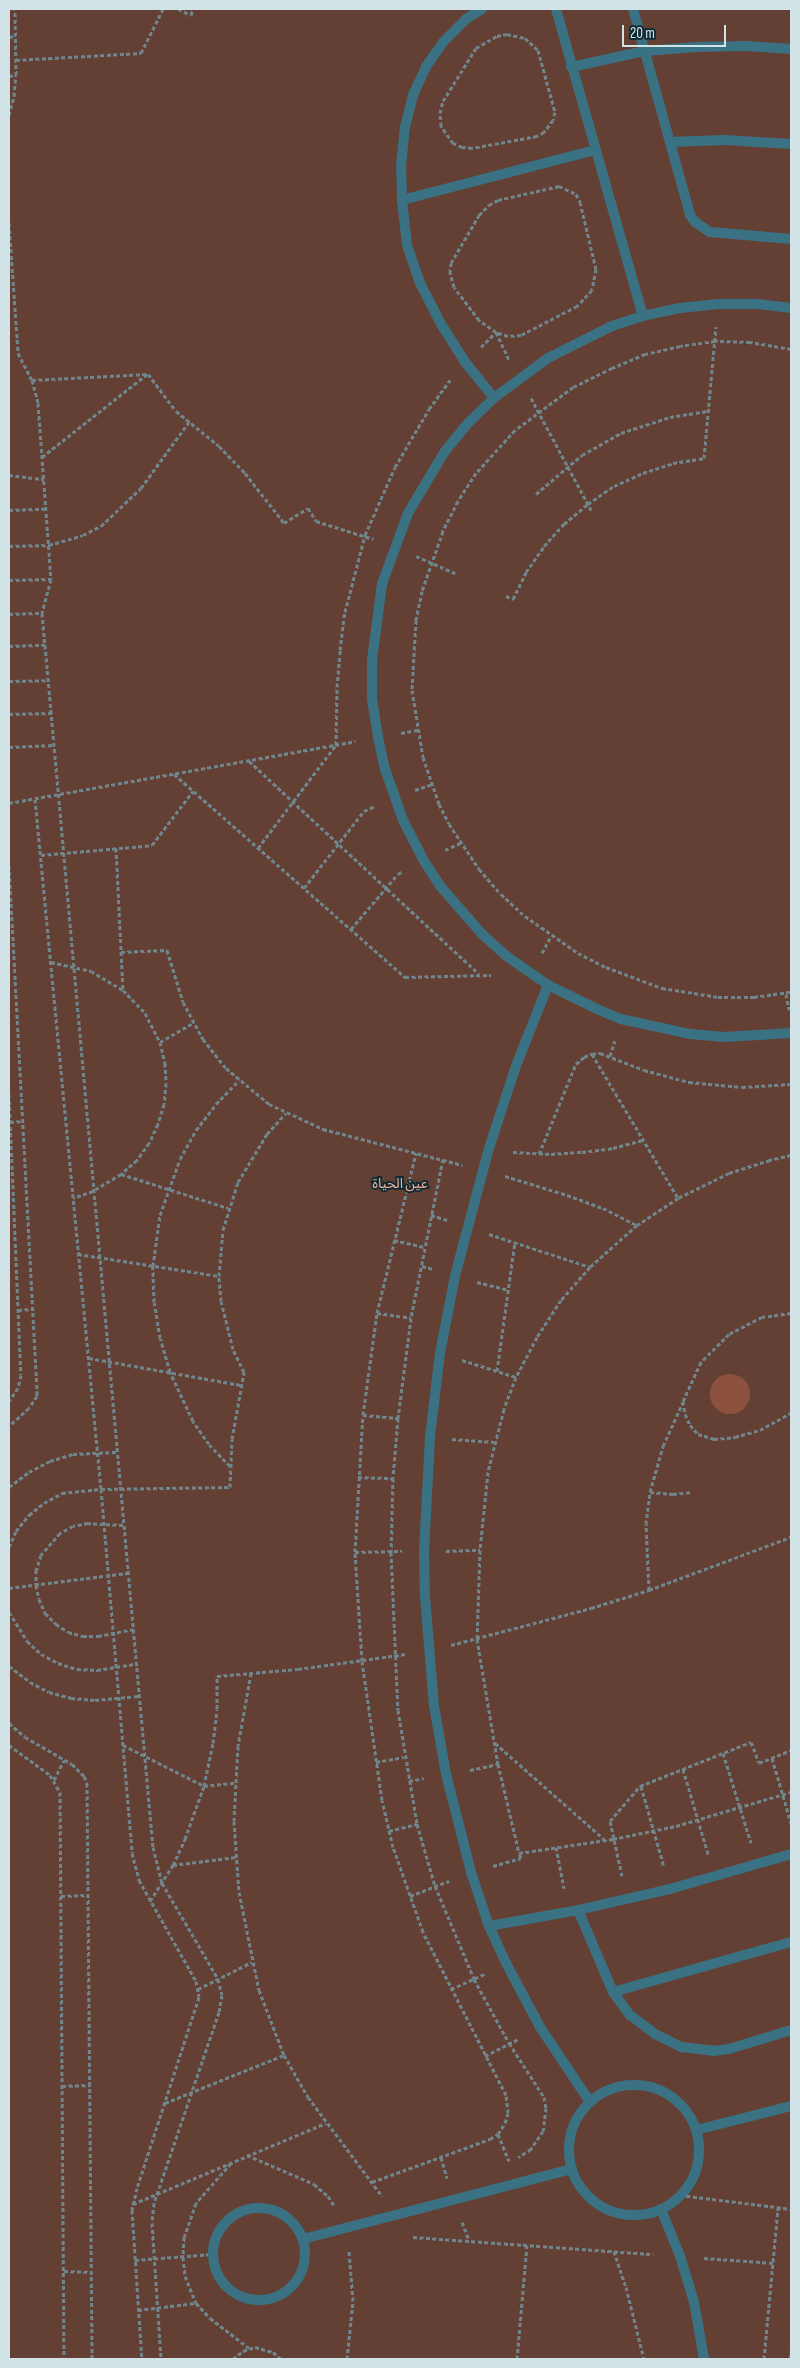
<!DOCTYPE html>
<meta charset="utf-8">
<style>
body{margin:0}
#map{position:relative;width:800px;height:2368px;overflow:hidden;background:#102d36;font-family:"Sofia Sans Condensed","Noto Sans Arabic",sans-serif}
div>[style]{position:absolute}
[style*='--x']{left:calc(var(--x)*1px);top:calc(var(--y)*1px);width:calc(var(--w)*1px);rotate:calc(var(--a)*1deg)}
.green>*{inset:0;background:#644034;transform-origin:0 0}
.water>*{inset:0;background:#8d523e}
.round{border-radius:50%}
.path>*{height:3px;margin-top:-1.5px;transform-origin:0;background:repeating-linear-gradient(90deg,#6f868d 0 4px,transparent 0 6.5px)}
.lane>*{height:10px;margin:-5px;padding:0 5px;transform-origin:5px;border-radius:5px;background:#3a7284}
.lane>.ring{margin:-5px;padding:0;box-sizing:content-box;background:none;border:10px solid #3a7284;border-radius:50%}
span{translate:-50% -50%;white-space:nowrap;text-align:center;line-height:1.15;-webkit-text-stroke:4px #102d36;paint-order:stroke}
.park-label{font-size:14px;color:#f6ae96}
.frame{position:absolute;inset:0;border:10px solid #d2e3e8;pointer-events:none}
.scale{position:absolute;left:622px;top:25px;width:104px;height:22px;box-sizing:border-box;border:2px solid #d2e3e8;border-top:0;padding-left:6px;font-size:15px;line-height:18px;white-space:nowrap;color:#d2e3e8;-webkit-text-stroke:4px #102d36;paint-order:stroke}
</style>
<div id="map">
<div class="green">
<i style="left:9px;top:9px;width:782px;height:2350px"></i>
</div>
<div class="water">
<i class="round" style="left:710px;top:1374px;width:40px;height:40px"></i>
</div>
<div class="path">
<i style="--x:178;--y:9;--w:14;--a:25"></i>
<i style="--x:191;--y:15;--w:6;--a:-72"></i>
<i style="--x:507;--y:34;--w:18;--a:13"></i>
<i style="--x:525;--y:38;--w:18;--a:43"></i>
<i style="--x:538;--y:50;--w:64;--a:74.7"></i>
<i style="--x:555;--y:112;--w:8;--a:104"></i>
<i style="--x:553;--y:120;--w:15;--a:127"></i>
<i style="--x:544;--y:132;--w:8;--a:150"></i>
<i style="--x:537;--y:136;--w:66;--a:169.5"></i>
<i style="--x:472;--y:148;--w:10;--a:-174"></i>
<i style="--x:462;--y:147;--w:10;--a:-156"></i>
<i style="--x:453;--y:143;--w:21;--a:-125"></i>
<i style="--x:441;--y:126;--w:13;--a:-94"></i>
<i style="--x:440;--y:113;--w:12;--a:-76"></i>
<i style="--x:443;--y:101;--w:62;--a:-58.1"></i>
<i style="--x:476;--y:48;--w:24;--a:-30"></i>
<i style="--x:497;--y:36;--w:10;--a:-11"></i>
<i style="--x:9;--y:37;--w:7;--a:-8"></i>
<i style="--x:16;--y:60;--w:125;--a:-3.2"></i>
<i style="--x:141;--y:53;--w:49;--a:-63.4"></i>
<i style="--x:9;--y:76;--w:7;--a:-8"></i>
<i style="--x:9;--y:115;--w:20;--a:-75"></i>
<i style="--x:14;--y:96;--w:21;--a:-85"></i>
<i style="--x:16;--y:75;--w:66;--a:-90.9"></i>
<i style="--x:559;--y:186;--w:19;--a:25"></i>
<i style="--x:576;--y:194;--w:9;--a:63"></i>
<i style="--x:580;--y:202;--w:69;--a:76.6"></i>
<i style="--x:596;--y:269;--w:21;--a:101"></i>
<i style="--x:592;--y:290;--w:22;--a:133"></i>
<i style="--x:577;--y:306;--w:63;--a:152.6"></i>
<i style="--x:521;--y:335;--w:13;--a:176"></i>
<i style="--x:508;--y:336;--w:13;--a:-162"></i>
<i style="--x:496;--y:332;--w:21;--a:-145"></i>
<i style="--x:479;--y:320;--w:41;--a:-127.1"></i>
<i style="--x:454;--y:287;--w:15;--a:-106"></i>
<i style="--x:450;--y:273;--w:10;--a:-84"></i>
<i style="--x:451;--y:263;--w:56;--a:-59.7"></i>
<i style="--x:479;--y:215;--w:14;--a:-45"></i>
<i style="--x:489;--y:205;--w:10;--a:-29"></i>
<i style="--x:498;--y:200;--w:63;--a:-12.9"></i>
<i style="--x:9;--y:223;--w:130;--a:86"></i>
<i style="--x:18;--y:353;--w:30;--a:63"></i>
<i style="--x:32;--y:380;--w:24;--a:75"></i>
<i style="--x:38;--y:403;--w:176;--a:85.8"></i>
<i style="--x:51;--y:579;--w:35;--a:105"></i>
<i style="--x:42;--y:613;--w:32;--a:85"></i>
<i style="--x:45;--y:645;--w:1207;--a:84.87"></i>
<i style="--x:153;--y:1847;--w:37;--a:76"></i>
<i style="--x:162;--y:1883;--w:111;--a:59.7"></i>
<i style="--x:218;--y:1979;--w:16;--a:76"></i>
<i style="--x:222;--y:1995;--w:17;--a:100"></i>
<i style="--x:219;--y:2012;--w:202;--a:108.8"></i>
<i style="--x:154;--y:2203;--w:20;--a:96"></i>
<i style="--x:152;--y:2223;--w:136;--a:86.2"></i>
<i style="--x:481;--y:347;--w:21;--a:-45"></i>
<i style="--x:496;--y:332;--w:31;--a:65"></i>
<i style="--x:791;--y:349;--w:42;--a:-170.3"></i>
<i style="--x:750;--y:342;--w:35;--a:-178"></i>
<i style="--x:715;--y:341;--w:35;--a:172"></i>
<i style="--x:680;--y:346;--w:36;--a:167"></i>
<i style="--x:645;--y:354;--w:36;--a:157"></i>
<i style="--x:612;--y:368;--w:43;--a:154"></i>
<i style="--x:573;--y:387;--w:72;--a:143.4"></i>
<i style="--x:515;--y:430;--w:58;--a:132.2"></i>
<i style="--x:476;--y:473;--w:33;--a:123"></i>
<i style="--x:458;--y:501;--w:34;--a:117"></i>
<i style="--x:443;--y:531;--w:64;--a:109.3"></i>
<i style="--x:422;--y:591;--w:30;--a:102"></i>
<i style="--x:416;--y:620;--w:70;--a:93.3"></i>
<i style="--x:412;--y:690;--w:68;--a:80.7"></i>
<i style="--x:423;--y:757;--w:50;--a:71.2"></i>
<i style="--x:439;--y:804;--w:22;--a:63"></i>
<i style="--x:449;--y:824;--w:54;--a:56.3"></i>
<i style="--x:479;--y:869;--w:33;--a:49"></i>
<i style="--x:501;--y:894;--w:33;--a:43"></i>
<i style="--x:525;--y:916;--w:65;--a:34.9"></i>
<i style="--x:578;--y:953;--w:31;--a:27"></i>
<i style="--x:606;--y:967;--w:60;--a:20.6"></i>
<i style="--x:662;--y:988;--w:57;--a:9.1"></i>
<i style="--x:718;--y:997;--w:36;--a:0"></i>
<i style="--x:754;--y:997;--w:37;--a:-8"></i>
<i style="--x:32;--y:380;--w:116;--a:-3"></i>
<i style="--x:148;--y:374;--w:46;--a:52.9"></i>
<i style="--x:176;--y:411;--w:55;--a:39.1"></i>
<i style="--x:219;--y:446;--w:37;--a:46"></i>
<i style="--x:245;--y:473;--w:63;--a:52"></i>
<i style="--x:284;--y:523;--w:28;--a:-32"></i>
<i style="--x:308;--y:508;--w:15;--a:58"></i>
<i style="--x:316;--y:521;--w:60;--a:17.5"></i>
<i style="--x:531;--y:398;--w:127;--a:61.8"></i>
<i style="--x:42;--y:457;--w:134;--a:-38.3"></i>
<i style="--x:9;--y:475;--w:35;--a:7"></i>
<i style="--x:536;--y:494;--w:60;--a:-40.3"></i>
<i style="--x:582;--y:455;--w:45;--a:-29.4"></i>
<i style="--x:621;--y:433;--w:52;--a:-18.1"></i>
<i style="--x:670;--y:417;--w:38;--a:-9"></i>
<i style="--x:9;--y:510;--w:37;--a:-2"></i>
<i style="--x:9;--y:546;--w:40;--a:-1.4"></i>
<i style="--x:49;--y:545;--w:35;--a:-16"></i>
<i style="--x:83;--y:535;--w:20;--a:-27"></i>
<i style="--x:101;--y:526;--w:55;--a:-43.5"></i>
<i style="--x:141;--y:488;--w:82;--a:-54"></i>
<i style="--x:416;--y:556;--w:45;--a:23.7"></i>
<i style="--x:9;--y:580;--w:42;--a:-1.4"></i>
<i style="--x:506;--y:596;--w:8;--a:23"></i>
<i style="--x:513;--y:599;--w:30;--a:-64"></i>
<i style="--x:526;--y:572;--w:32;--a:-55"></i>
<i style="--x:544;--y:546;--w:30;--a:-48"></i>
<i style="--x:564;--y:524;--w:31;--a:-40"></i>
<i style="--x:588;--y:504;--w:32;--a:-35"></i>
<i style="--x:614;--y:486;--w:32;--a:-24"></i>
<i style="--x:643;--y:473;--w:32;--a:-18"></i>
<i style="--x:673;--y:463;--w:31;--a:-9"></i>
<i style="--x:704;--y:458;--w:132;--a:-84.8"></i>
<i style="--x:9;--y:614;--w:33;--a:-2"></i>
<i style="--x:9;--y:646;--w:36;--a:-2"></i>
<i style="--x:9;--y:681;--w:39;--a:-1"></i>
<i style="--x:9;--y:714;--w:43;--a:-1.3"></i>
<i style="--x:401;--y:733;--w:17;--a:-10"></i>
<i style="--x:9;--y:747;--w:45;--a:-2.5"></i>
<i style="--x:249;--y:761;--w:313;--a:42.8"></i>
<i style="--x:174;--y:774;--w:308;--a:41.3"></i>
<i style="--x:405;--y:977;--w:86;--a:-1.3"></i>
<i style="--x:415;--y:790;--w:18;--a:-19"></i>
<i style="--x:35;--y:799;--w:693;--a:84.54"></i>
<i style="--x:101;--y:1489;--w:365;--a:85.1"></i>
<i style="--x:132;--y:1853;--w:28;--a:75"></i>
<i style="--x:139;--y:1880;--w:116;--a:60.6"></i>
<i style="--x:196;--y:1981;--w:16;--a:79"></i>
<i style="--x:199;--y:1997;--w:201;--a:108"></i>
<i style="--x:137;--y:2188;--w:23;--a:103"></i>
<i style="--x:132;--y:2210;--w:149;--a:86.2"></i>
<i style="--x:9;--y:803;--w:352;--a:-10.1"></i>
<i style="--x:116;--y:848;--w:142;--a:87.2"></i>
<i style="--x:258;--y:848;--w:129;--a:-52.9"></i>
<i style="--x:336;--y:745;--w:58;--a:-89"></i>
<i style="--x:337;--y:687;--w:37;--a:-85"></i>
<i style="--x:340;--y:650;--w:38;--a:-83"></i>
<i style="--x:345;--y:612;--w:80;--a:-75.4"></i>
<i style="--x:365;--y:535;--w:74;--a:-66.2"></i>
<i style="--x:395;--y:467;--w:67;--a:-59.6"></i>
<i style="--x:429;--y:409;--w:36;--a:-54"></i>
<i style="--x:445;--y:850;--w:17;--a:-25"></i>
<i style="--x:41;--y:855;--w:111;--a:-5.1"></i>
<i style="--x:152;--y:845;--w:68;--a:-52.8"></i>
<i style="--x:9;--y:865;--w:527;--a:86.95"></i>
<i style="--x:37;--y:1391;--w:5;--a:90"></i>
<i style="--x:37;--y:1396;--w:14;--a:124"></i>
<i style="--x:29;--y:1408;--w:27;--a:138"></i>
<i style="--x:304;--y:888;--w:98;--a:-52.1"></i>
<i style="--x:364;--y:811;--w:12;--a:-24"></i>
<i style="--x:351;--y:929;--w:72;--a:-49.5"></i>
<i style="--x:398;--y:874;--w:6;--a:-31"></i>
<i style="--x:121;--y:952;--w:46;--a:-2.5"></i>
<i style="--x:167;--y:950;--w:54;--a:72.9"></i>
<i style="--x:183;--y:1002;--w:42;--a:61.6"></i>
<i style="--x:203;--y:1039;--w:37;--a:52"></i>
<i style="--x:226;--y:1068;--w:56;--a:39.9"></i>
<i style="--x:269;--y:1104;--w:60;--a:24.8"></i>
<i style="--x:323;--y:1129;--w:144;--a:14.5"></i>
<i style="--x:542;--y:953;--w:19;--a:-62"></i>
<i style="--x:51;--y:962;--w:41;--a:12.7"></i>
<i style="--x:91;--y:971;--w:37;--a:31"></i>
<i style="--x:123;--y:990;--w:32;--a:46"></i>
<i style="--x:145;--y:1013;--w:33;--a:63"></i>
<i style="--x:160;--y:1042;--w:22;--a:77"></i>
<i style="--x:165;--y:1063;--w:20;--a:87"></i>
<i style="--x:166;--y:1083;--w:21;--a:95"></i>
<i style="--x:164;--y:1104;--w:21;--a:107"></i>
<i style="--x:158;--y:1124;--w:21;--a:115"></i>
<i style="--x:149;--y:1143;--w:21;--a:125"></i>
<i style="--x:137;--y:1160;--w:21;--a:139"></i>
<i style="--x:121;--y:1174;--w:33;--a:149"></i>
<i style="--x:93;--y:1191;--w:21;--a:161"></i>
<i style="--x:786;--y:994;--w:16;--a:79"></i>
<i style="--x:160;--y:1042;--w:38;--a:-30"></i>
<i style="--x:592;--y:1054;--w:168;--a:59.2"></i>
<i style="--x:610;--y:1056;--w:16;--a:-72"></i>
<i style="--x:9;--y:1094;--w:281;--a:87.6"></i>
<i style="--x:21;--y:1375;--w:13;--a:103"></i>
<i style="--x:18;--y:1388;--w:16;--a:125"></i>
<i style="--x:10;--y:1122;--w:14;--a:-4"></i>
<i style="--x:513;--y:1152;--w:38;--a:3"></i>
<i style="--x:551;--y:1154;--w:31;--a:-4"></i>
<i style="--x:582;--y:1152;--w:31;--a:-7"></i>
<i style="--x:613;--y:1148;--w:31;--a:-15"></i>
<i style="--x:539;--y:1154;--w:97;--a:-67.7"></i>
<i style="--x:576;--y:1064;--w:11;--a:-41"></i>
<i style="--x:584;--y:1057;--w:9;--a:-21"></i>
<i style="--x:592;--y:1054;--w:8;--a:-7"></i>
<i style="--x:600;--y:1053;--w:47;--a:21.1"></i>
<i style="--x:644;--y:1070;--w:47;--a:14.9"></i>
<i style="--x:689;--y:1082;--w:53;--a:5.4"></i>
<i style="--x:742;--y:1087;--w:49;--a:-3.5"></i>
<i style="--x:791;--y:1155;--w:22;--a:167"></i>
<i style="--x:770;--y:1160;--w:43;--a:162.4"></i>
<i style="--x:729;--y:1173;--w:57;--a:153.9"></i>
<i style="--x:678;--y:1198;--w:49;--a:146.6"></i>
<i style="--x:637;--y:1225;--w:63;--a:138.2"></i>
<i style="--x:590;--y:1267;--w:44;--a:131.3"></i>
<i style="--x:561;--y:1300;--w:44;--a:123"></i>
<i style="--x:537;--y:1337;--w:45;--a:117.7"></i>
<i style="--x:516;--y:1377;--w:34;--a:111"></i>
<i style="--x:504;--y:1409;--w:65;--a:104.3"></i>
<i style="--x:488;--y:1472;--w:78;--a:95.9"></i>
<i style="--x:480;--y:1550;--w:89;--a:91.9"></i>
<i style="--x:477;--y:1639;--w:127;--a:80.5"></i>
<i style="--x:498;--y:1764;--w:91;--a:76.7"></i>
<i style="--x:519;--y:1853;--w:95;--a:-8.5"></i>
<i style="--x:613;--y:1839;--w:64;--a:-11.7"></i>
<i style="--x:676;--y:1826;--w:120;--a:-16.5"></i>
<i style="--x:443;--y:1159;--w:162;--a:101.4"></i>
<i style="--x:411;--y:1318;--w:101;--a:97.4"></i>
<i style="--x:398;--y:1418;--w:60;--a:94.8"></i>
<i style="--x:393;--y:1478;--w:74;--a:91.5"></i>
<i style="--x:391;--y:1552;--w:158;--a:87.5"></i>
<i style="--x:398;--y:1710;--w:116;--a:80.5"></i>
<i style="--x:417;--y:1824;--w:65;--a:73.8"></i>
<i style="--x:435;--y:1886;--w:101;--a:67.2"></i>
<i style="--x:474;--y:1979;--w:73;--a:61.3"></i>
<i style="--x:509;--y:2043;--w:64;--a:57.1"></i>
<i style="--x:544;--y:2097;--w:11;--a:80"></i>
<i style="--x:546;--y:2108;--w:23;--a:97"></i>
<i style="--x:543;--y:2131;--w:22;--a:124"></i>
<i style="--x:531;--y:2149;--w:15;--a:148"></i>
<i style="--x:121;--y:1174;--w:112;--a:17.6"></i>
<i style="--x:505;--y:1176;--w:65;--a:17"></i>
<i style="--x:567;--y:1195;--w:38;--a:20"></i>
<i style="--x:603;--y:1208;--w:38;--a:27"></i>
<i style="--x:431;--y:1215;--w:17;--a:17"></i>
<i style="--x:489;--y:1234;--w:106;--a:18.1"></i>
<i style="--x:394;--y:1240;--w:32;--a:13"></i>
<i style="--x:78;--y:1254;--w:143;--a:8.9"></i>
<i style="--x:422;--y:1266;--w:11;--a:15"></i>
<i style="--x:477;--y:1282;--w:32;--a:14"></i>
<i style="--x:18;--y:1310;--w:14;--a:-4"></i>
<i style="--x:377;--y:1313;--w:34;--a:8"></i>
<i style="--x:791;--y:1313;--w:29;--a:172"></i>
<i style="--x:762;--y:1317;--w:37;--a:153"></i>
<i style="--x:729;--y:1334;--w:40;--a:135"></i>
<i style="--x:701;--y:1362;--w:43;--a:114.8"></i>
<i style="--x:683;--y:1401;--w:13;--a:81"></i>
<i style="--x:685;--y:1414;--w:12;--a:66"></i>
<i style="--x:690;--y:1425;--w:12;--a:48"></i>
<i style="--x:698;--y:1434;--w:17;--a:17"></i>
<i style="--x:714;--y:1439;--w:21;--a:-5"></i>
<i style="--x:735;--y:1437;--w:26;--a:-16"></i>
<i style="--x:760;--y:1430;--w:35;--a:-29"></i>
<i style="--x:89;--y:1358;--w:154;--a:10.1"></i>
<i style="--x:462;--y:1360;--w:57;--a:17.5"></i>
<i style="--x:497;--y:1371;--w:130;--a:-82.1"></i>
<i style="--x:363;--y:1415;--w:35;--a:5"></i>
<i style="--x:452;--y:1439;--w:42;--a:4.1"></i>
<i style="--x:230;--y:1466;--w:30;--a:-134"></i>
<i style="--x:209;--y:1444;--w:28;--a:-125"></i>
<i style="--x:193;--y:1421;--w:54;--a:-115.1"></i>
<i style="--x:170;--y:1372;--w:35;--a:-106"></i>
<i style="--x:160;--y:1338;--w:36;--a:-99"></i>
<i style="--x:154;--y:1302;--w:36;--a:-92"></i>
<i style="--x:153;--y:1266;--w:51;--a:-82.2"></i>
<i style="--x:160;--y:1215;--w:59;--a:-70.3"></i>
<i style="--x:180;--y:1159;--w:33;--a:-61"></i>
<i style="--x:196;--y:1130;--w:33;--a:-52"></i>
<i style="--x:216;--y:1104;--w:33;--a:-46"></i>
<i style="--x:358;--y:1477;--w:35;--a:2"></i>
<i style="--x:9;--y:1487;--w:25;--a:-37"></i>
<i style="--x:29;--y:1472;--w:24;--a:-28"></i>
<i style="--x:50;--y:1461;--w:24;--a:-17"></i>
<i style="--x:73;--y:1454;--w:43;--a:-2.7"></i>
<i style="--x:650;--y:1492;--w:23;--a:5"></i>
<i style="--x:673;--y:1494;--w:18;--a:-6"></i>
<i style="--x:123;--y:1525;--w:35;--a:-177"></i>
<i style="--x:88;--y:1523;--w:15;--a:169"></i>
<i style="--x:73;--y:1526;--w:15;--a:152"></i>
<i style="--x:60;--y:1533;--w:29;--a:131"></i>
<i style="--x:41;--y:1555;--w:16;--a:108"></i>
<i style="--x:36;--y:1570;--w:15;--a:90"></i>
<i style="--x:36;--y:1585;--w:14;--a:78"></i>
<i style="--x:39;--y:1599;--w:15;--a:67"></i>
<i style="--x:45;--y:1613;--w:16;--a:45"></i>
<i style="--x:56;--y:1624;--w:14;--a:34"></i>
<i style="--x:68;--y:1632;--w:16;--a:15"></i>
<i style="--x:83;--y:1636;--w:15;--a:0"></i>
<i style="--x:98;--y:1636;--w:36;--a:-11"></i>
<i style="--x:9;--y:1547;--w:17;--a:-66"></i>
<i style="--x:16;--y:1531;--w:21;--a:-51"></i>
<i style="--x:29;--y:1515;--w:19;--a:-39"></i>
<i style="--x:44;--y:1503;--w:21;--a:-29"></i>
<i style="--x:62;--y:1493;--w:39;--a:-6"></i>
<i style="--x:101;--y:1489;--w:129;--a:-0.9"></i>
<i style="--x:230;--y:1487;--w:48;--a:-87.6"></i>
<i style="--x:232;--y:1439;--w:68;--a:-79.8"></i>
<i style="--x:244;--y:1372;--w:25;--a:-116"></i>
<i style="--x:233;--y:1349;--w:49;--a:-104"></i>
<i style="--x:221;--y:1301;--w:25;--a:-95"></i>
<i style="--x:219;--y:1276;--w:46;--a:-85"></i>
<i style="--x:223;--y:1230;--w:50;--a:-72.6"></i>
<i style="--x:238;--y:1182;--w:56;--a:-58.9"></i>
<i style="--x:267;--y:1134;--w:28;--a:-48"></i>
<i style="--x:446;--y:1551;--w:34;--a:-2"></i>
<i style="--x:355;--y:1552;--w:47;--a:-1.2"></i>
<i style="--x:9;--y:1588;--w:119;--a:-7.2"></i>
<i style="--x:649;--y:1590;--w:66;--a:-92.6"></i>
<i style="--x:646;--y:1524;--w:32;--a:-83"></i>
<i style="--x:650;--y:1492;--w:48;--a:-74.2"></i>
<i style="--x:663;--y:1446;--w:48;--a:-65.6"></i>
<i style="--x:9;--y:1612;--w:34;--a:58"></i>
<i style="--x:27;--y:1641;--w:19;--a:43"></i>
<i style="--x:41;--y:1654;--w:19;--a:28"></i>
<i style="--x:58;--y:1663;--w:20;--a:18"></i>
<i style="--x:77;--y:1669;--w:20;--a:3"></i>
<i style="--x:97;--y:1670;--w:38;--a:-9"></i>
<i style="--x:451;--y:1645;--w:145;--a:-14.8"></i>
<i style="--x:591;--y:1608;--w:61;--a:-17.2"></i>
<i style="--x:649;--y:1590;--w:152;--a:-20.5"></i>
<i style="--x:9;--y:1666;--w:26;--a:37"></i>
<i style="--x:30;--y:1682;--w:21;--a:28"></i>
<i style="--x:49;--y:1692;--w:23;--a:15"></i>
<i style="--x:71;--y:1698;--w:24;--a:5"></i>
<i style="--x:95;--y:1700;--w:44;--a:-5.2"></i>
<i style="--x:251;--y:1673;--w:74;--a:100.1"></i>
<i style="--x:238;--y:1746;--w:75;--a:93.1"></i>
<i style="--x:234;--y:1821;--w:71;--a:86"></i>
<i style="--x:239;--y:1892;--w:100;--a:78.5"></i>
<i style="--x:259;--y:1990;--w:70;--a:69"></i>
<i style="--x:284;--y:2055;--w:48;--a:60.3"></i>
<i style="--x:308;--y:2097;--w:124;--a:53.2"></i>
<i style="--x:9;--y:1723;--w:21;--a:41"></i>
<i style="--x:25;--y:1737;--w:54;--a:29.9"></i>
<i style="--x:72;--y:1764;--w:17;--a:45"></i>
<i style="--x:84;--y:1776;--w:8;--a:67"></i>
<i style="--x:87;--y:1783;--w:576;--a:89.5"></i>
<i style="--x:495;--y:1743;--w:145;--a:41.4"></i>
<i style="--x:9;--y:1745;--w:51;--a:36.2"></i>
<i style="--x:50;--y:1775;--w:20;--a:60"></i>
<i style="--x:60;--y:1792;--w:567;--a:89.6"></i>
<i style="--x:123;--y:1745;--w:91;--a:26.8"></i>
<i style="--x:204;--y:1786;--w:31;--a:-6"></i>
<i style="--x:723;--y:1753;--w:94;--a:72.7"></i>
<i style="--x:772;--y:1758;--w:68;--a:73.7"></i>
<i style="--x:376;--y:1762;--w:28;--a:-10"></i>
<i style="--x:683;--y:1769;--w:89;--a:73.6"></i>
<i style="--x:470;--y:1770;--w:29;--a:-12"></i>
<i style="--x:54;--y:1780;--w:22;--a:-63"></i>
<i style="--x:409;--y:1781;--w:15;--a:-11"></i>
<i style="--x:641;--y:1786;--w:84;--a:74.1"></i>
<i style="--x:389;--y:1831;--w:29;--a:-14"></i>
<i style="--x:556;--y:1847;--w:42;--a:79"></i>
<i style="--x:173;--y:1865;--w:64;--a:-7.2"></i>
<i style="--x:493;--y:1866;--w:29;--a:-16"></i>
<i style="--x:521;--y:1858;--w:5;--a:-112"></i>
<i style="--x:622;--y:1876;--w:56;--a:-102.3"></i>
<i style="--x:610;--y:1821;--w:46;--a:-49.4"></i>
<i style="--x:640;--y:1786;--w:119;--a:-21.6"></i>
<i style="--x:751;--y:1742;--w:22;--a:69"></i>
<i style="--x:759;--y:1763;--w:35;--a:-22"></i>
<i style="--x:61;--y:1896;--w:28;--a:-2"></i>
<i style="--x:410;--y:1896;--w:42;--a:-21"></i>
<i style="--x:150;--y:1901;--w:43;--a:-57.4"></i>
<i style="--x:173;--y:1865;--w:29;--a:-65"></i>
<i style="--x:185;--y:1839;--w:56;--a:-70.3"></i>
<i style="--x:204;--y:1786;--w:44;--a:-78.2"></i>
<i style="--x:213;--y:1743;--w:34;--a:-83"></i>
<i style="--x:217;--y:1709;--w:33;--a:-90"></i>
<i style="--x:217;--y:1676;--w:81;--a:-4.9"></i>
<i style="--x:298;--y:1669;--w:109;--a:-7.9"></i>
<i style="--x:198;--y:1989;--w:60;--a:-26.6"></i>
<i style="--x:451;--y:1989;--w:37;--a:-24"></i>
<i style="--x:485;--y:2056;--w:39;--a:-27"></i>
<i style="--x:62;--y:2086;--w:29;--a:-2"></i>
<i style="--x:165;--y:2103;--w:128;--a:-22"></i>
<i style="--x:498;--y:2134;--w:29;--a:68"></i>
<i style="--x:247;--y:2155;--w:73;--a:23.4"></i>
<i style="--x:314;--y:2184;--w:18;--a:41"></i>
<i style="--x:328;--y:2196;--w:13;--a:58"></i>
<i style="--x:441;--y:2157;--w:22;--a:74"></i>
<i style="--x:231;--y:2163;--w:53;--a:131.2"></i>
<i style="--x:196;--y:2203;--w:36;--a:109"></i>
<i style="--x:184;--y:2237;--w:20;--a:93"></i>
<i style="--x:183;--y:2257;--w:19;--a:84"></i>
<i style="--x:185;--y:2276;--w:29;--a:68"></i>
<i style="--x:196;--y:2303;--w:21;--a:47"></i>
<i style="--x:210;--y:2318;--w:49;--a:37.6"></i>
<i style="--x:372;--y:2182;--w:126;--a:-20"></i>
<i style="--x:490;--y:2139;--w:9;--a:-32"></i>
<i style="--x:498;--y:2134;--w:13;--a:-58"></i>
<i style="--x:505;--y:2123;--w:10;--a:-73"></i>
<i style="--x:508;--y:2113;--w:18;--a:-96"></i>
<i style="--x:506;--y:2095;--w:183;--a:-117"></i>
<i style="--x:423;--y:1932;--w:90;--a:-109.4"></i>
<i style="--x:393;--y:1847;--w:48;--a:-103.2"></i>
<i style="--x:382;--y:1800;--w:140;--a:-98.2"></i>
<i style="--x:362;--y:1661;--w:109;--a:-93.7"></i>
<i style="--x:355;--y:1552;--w:137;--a:-86.7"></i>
<i style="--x:363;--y:1415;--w:103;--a:-82.2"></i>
<i style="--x:377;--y:1313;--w:165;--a:-76.3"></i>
<i style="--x:680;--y:2195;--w:112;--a:7.2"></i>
<i style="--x:133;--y:2204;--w:209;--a:-22.8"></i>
<i style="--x:462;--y:2222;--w:19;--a:69"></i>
<i style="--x:413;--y:2237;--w:241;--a:4.1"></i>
<i style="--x:614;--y:2251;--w:38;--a:72"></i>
<i style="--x:626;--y:2287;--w:74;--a:76"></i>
<i style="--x:704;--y:2258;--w:69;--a:4.1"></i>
<i style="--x:135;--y:2260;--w:78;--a:-4.4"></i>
<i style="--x:64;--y:2271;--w:28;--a:2"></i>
<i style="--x:138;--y:2310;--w:58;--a:-6.9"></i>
<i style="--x:233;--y:2359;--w:13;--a:-39"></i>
<i style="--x:243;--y:2351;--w:13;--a:-18"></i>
<i style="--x:255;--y:2347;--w:19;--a:16"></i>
<i style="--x:273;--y:2352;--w:11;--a:41"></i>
<i style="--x:347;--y:2359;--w:58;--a:-84.1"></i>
<i style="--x:353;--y:2301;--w:50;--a:-94.6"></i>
<i style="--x:517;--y:2359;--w:114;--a:-85"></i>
<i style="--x:764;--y:2359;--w:153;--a:-84.7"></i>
<i style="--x:790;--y:2359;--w:8;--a:-83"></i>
</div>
<div class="lane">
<i style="--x:482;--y:9;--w:19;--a:148"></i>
<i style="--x:466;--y:19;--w:31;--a:135"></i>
<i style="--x:444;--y:41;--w:32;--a:125"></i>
<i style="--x:426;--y:67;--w:31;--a:115"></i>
<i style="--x:413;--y:95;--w:32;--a:104"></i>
<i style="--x:405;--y:126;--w:40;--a:95.7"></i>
<i style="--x:401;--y:166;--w:34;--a:88"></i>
<i style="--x:402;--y:200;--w:45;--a:83.7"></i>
<i style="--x:407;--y:245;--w:40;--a:71.1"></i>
<i style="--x:420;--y:283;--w:46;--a:62.9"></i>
<i style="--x:441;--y:324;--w:45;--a:57.7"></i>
<i style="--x:465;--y:362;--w:46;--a:51.1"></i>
<i style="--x:556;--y:9;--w:319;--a:74.2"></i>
<i style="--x:633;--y:9;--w:214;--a:74.5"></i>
<i style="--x:690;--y:215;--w:9;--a:54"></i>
<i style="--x:695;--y:222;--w:18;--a:34"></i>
<i style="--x:710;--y:232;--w:81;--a:4.9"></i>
<i style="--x:571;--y:67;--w:76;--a:-12.2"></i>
<i style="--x:645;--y:51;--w:51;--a:-4.5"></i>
<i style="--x:696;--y:47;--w:51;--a:-1.1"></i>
<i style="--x:747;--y:46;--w:44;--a:3.9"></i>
<i style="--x:670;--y:142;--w:55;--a:-2.1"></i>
<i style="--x:725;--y:140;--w:66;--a:3.5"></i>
<i style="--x:402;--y:200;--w:199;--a:-14.5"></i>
<i style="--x:791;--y:308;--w:35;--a:-173"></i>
<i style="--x:756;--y:304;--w:38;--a:180"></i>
<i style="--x:718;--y:304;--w:38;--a:174"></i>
<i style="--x:680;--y:308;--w:38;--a:168"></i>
<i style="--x:643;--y:316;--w:35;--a:162"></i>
<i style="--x:610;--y:327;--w:69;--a:153.4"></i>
<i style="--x:548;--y:358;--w:67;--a:143.5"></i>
<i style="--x:494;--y:398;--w:36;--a:136"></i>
<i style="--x:468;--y:423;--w:36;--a:129"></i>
<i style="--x:445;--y:451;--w:72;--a:120.8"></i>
<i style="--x:408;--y:513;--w:76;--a:110.1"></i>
<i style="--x:382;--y:584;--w:77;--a:97.5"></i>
<i style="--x:372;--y:660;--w:39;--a:90"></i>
<i style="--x:372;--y:699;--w:38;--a:81"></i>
<i style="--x:378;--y:737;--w:33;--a:78"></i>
<i style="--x:385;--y:769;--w:54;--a:70.6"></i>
<i style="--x:403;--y:820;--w:46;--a:62.9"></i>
<i style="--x:424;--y:861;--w:31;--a:57"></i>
<i style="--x:441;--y:887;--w:62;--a:48.9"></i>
<i style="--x:482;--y:934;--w:31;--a:42"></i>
<i style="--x:505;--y:955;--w:52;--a:34.9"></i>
<i style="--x:548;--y:985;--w:55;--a:26.1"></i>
<i style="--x:597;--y:1009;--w:26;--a:23"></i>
<i style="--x:621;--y:1019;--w:71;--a:12.3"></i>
<i style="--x:690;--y:1034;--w:34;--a:5"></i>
<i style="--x:724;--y:1037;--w:67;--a:-3.4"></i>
<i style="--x:548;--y:985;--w:87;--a:111.6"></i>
<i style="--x:516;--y:1066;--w:86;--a:108.2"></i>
<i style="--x:489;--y:1148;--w:132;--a:104.9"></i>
<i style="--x:455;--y:1276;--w:78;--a:101"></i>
<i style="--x:440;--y:1353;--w:85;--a:96.8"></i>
<i style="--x:430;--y:1437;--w:114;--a:93"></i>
<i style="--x:424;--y:1551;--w:46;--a:88.8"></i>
<i style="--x:425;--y:1597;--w:109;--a:85.3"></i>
<i style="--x:434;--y:1706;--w:69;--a:80"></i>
<i style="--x:446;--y:1774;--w:101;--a:75.7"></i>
<i style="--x:471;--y:1872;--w:57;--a:71.6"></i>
<i style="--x:489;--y:1926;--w:41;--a:65.3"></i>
<i style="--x:506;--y:1963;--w:72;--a:62"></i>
<i style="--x:540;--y:2027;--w:90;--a:56.3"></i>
<i style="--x:578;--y:1910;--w:89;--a:66.9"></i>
<i style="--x:613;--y:1992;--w:29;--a:54"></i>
<i style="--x:630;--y:2015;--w:31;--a:37"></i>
<i style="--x:655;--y:2034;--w:30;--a:26"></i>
<i style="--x:682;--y:2047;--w:31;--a:7"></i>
<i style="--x:713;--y:2051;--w:16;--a:-7"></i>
<i style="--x:729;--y:2049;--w:65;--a:-17"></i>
<i style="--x:489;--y:1926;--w:90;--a:-10.2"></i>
<i style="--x:578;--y:1910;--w:94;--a:-12.9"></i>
<i style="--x:670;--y:1889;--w:126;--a:-16.1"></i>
<i style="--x:613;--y:1992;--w:185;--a:-15.7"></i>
<i class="ring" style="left:569px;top:2085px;width:120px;height:120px"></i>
<i style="--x:696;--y:2130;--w:98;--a:-14.2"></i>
<i class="ring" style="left:213px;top:2208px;width:82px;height:82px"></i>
<i style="--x:661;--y:2209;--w:51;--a:68"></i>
<i style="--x:680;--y:2256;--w:48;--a:73.1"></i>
<i style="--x:694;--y:2302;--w:58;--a:80"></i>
<i style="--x:303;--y:2239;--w:278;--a:-14.6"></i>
</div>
<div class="park-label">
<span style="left:400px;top:1184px">عين الحياة</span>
</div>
<div class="frame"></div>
<div class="scale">20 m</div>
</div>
